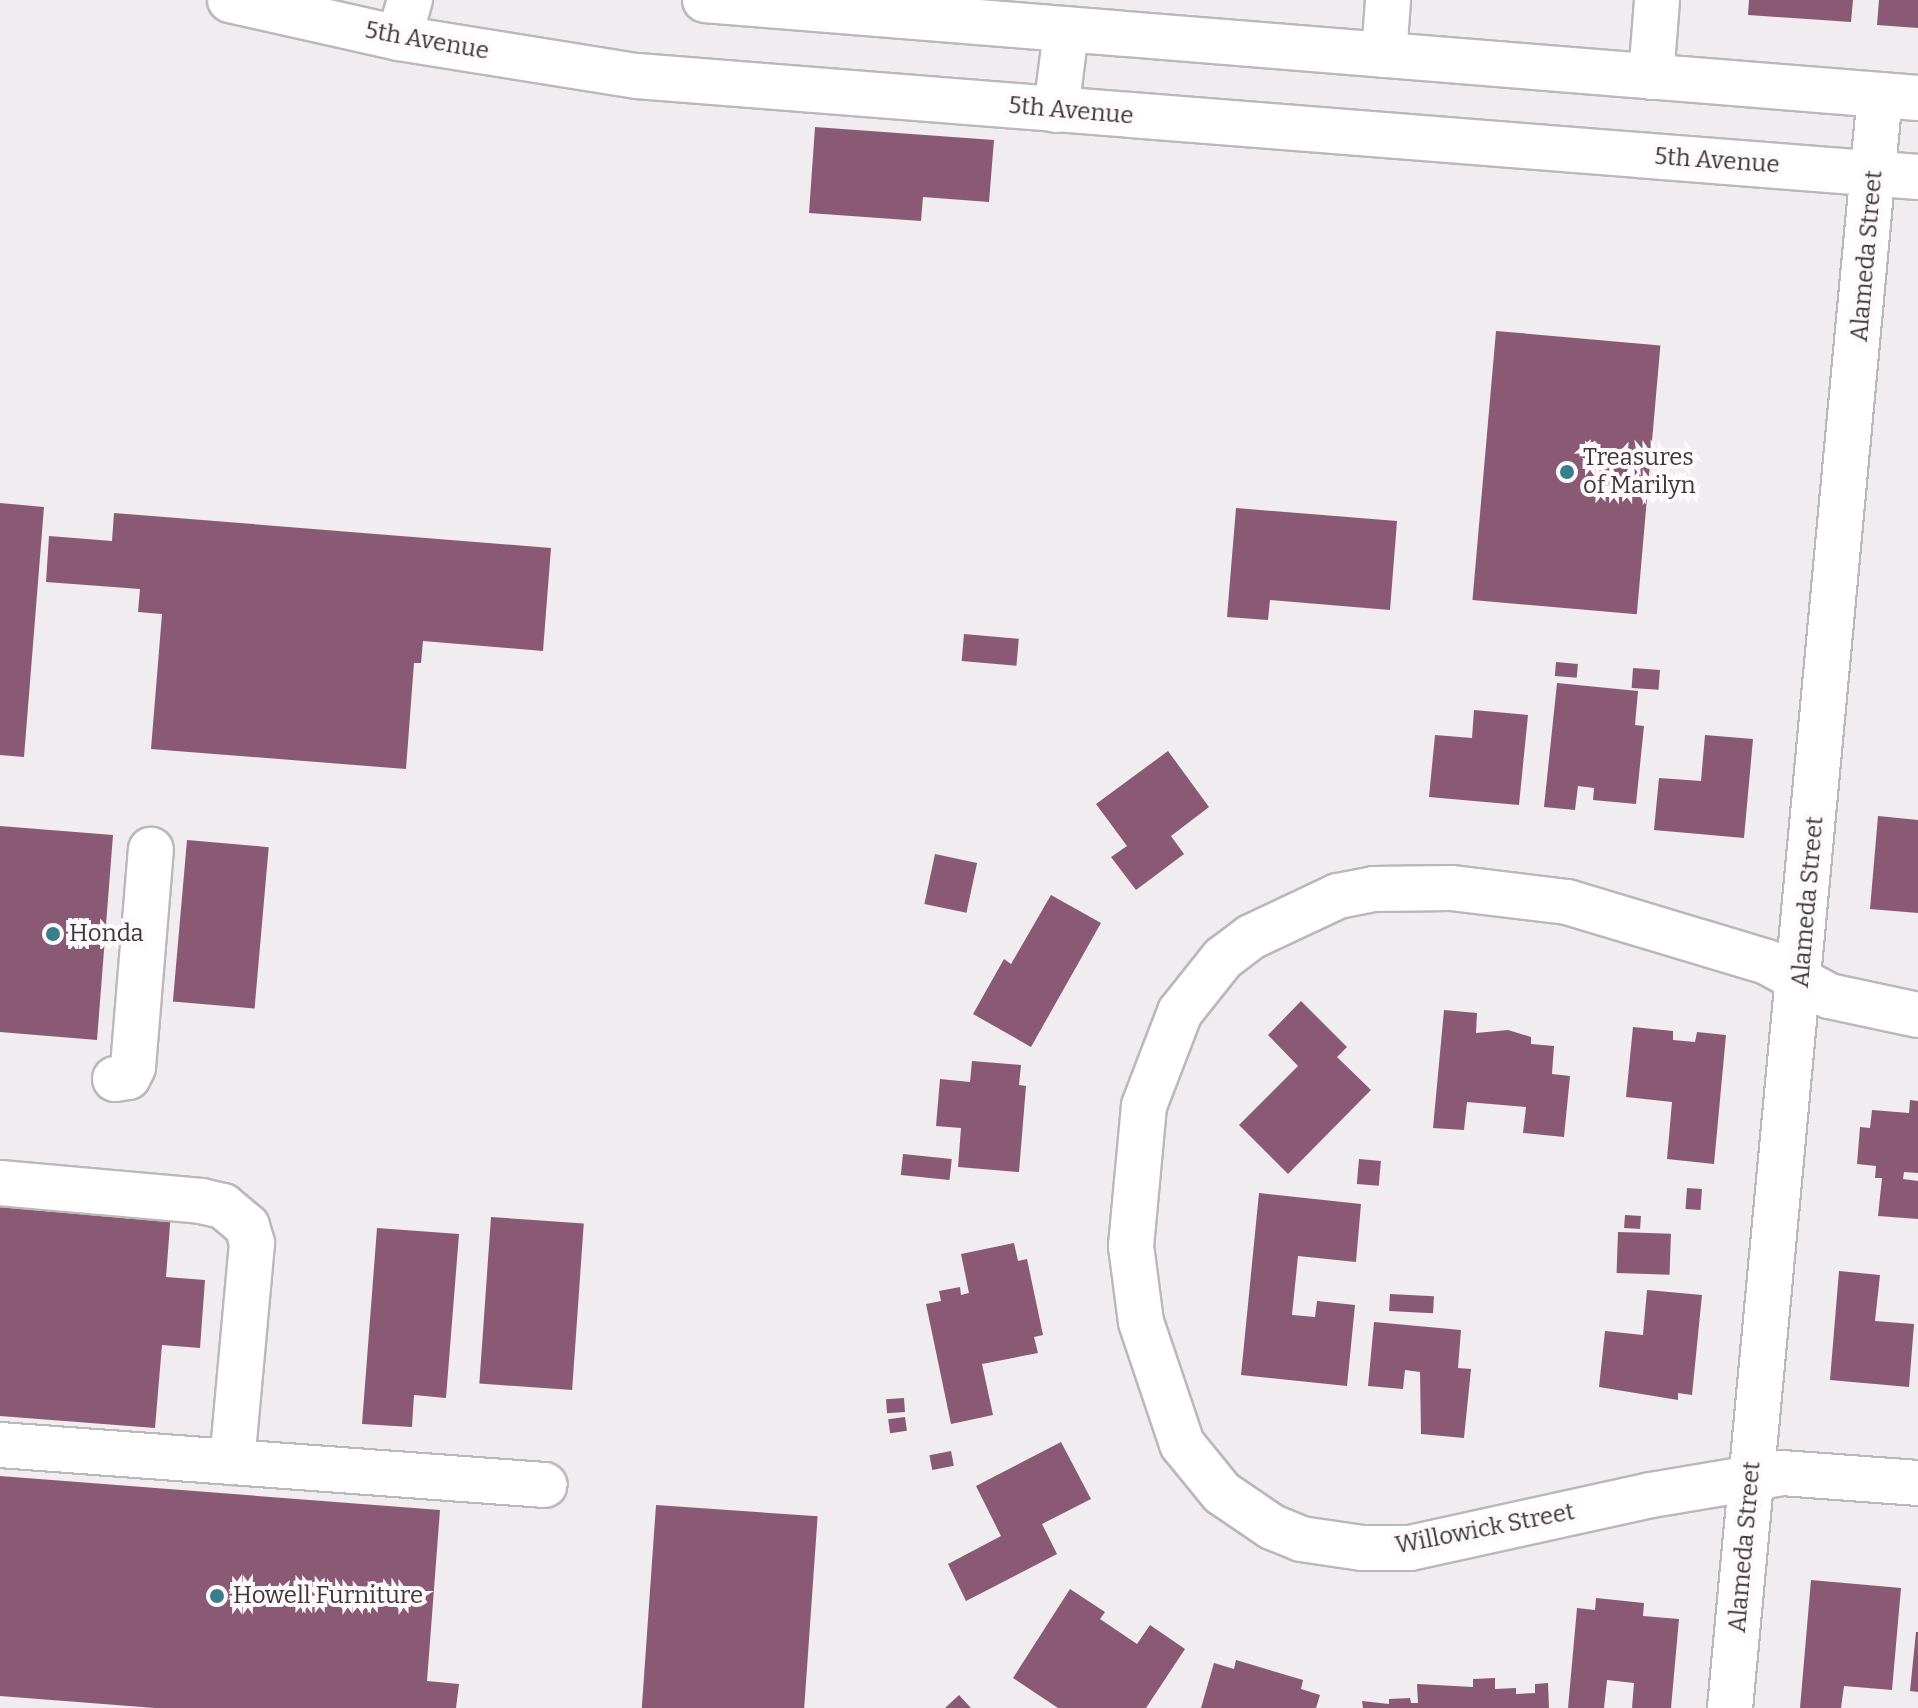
<!DOCTYPE html>
<style>
body{margin:0}
#map{position:relative;width:1918px;height:1708px;overflow:hidden;background:#f1ecef;font-family:Bitter,serif}
div>[style]{position:absolute}
[style*='--x']{left:calc(var(--x)*1px);top:calc(var(--y)*1px);width:calc(var(--w)*1px);rotate:calc(var(--a)*1deg)}
.building>*{inset:0;background:#8a5a75;transform-origin:0 0}
.roads{filter:drop-shadow(2px 0 #bcb7b9) drop-shadow(-2px 0 #bcb7b9) drop-shadow(0 2px #bcb7b9) drop-shadow(0 -2px #bcb7b9)}
.minor>*{height:44px;margin:-22px;padding:0 22px;transform-origin:22px;border-radius:22px;background:#fff}
.dots>*{width:22px;height:22px;translate:-50% -50%;box-sizing:border-box;border:4px solid #fff9fc;border-radius:50%}
span{translate:-50% -50%;white-space:nowrap;text-align:center;line-height:1.15;-webkit-text-stroke:8px #fff9fc;paint-order:stroke}
.street-label{font-size:24px;color:#3a3839}
.poi-label{font-size:24px;color:#3a3839}
.left{translate:0 -50%;text-align:left}
</style>
<div id="map">
<div class="building">
<i style="clip-path:polygon(1749px 0,1853px 0,1851px 22px,1748px 15px)"></i>
<i style="clip-path:polygon(1879px 0,1918px 0,1918px 28px,1877px 25px)"></i>
<i style="clip-path:polygon(815px 127px,994px 140px,989px 202px,923px 197px,921px 221px,809px 213px)"></i>
<i style="left:1496px;top:331px;width:165px;height:270px;rotate:5deg"></i>
<i style="clip-path:polygon(0 503px,44px 507px,24px 757px,0 755px)"></i>
<i style="clip-path:polygon(1236px 508px,1397px 521px,1390px 610px,1270px 600px,1268px 620px,1227px 617px)"></i>
<i style="clip-path:polygon(114px 513px,551px 548px,543px 651px,423px 641px,421px 663px,414px 663px,406px 769px,151px 749px,162px 614px,138px 612px,140px 589px,46px 582px,49px 536px,112px 541px)"></i>
<i style="left:964px;top:634px;width:55px;height:27px;rotate:5deg"></i>
<i style="left:1556px;top:662px;width:22px;height:14px;rotate:5deg"></i>
<i style="left:1633px;top:668px;width:27px;height:20px;rotate:4deg"></i>
<i style="clip-path:polygon(1557px 683px,1638px 691px,1635px 725px,1644px 726px,1636px 804px,1593px 800px,1594px 788px,1578px 786px,1575px 810px,1544px 807px)"></i>
<i style="clip-path:polygon(1474px 710px,1528px 715px,1519px 805px,1429px 797px,1435px 735px,1472px 738px)"></i>
<i style="clip-path:polygon(1705px 735px,1753px 739px,1744px 838px,1654px 830px,1659px 778px,1701px 781px)"></i>
<i style="clip-path:polygon(1168px 751px,1209px 807px,1171px 836px,1184px 854px,1136px 890px,1111px 857px,1127px 846px,1096px 804px)"></i>
<i style="clip-path:polygon(1878px 816px,1918px 820px,1918px 913px,1870px 909px)"></i>
<i style="clip-path:polygon(0 826px,113px 835px,97px 1040px,0 1032px)"></i>
<i style="left:187px;top:840px;width:82px;height:162px;rotate:5deg"></i>
<i style="left:935px;top:854px;width:43px;height:51px;rotate:12deg"></i>
<i style="clip-path:polygon(1051px 895px,1101px 923px,1031px 1047px,973px 1014px,1004px 959px,1011px 964px)"></i>
<i style="clip-path:polygon(1301px 1001px,1347px 1047px,1337px 1057px,1371px 1090px,1288px 1174px,1239px 1125px,1298px 1066px,1268px 1035px)"></i>
<i style="clip-path:polygon(1444px 1010px,1477px 1013px,1476px 1033px,1508px 1030px,1531px 1037px,1531px 1044px,1554px 1046px,1552px 1074px,1570px 1076px,1564px 1137px,1523px 1133px,1526px 1107px,1467px 1102px,1464px 1130px,1433px 1128px)"></i>
<i style="clip-path:polygon(1633px 1027px,1673px 1031px,1673px 1040px,1695px 1042px,1697px 1032px,1726px 1035px,1714px 1164px,1667px 1159px,1672px 1102px,1626px 1097px)"></i>
<i style="clip-path:polygon(972px 1061px,1021px 1065px,1019px 1085px,1026px 1086px,1019px 1172px,958px 1167px,961px 1128px,936px 1126px,940px 1079px,970px 1082px)"></i>
<i style="clip-path:polygon(1910px 1100px,1918px 1101px,1918px 1173px,1904px 1172px,1903px 1179px,1918px 1181px,1918px 1219px,1878px 1216px,1882px 1178px,1875px 1178px,1876px 1166px,1857px 1164px,1860px 1127px,1870px 1128px,1872px 1110px,1909px 1113px)"></i>
<i style="left:903px;top:1154px;width:49px;height:21px;rotate:6deg"></i>
<i style="left:1359px;top:1159px;width:22px;height:25px;rotate:5deg"></i>
<i style="left:1687px;top:1188px;width:15px;height:21px;rotate:4deg"></i>
<i style="clip-path:polygon(1259px 1193px,1361px 1204px,1356px 1262px,1298px 1256px,1292px 1315px,1315px 1317px,1317px 1301px,1355px 1305px,1347px 1386px,1241px 1375px)"></i>
<i style="clip-path:polygon(0 1199px,171px 1212px,166px 1277px,205px 1280px,200px 1348px,162px 1345px,155px 1428px,0 1416px)"></i>
<i style="left:1625px;top:1215px;width:16px;height:13px;rotate:4deg"></i>
<i style="left:491px;top:1217px;width:93px;height:167px;rotate:4deg"></i>
<i style="clip-path:polygon(377px 1228px,459px 1234px,446px 1398px,414px 1395px,412px 1427px,362px 1424px)"></i>
<i style="left:1618px;top:1232px;width:53px;height:41px;rotate:2deg"></i>
<i style="clip-path:polygon(1014px 1243px,1018px 1261px,1027px 1259px,1043px 1335px,1034px 1337px,1038px 1353px,982px 1364px,993px 1415px,951px 1424px,926px 1304px,941px 1301px,939px 1291px,960px 1287px,961px 1295px,969px 1293px,961px 1254px)"></i>
<i style="clip-path:polygon(1839px 1271px,1880px 1275px,1875px 1321px,1914px 1324px,1909px 1387px,1830px 1380px)"></i>
<i style="clip-path:polygon(1647px 1290px,1702px 1295px,1692px 1395px,1678px 1393px,1678px 1400px,1599px 1387px,1605px 1331px,1643px 1335px)"></i>
<i style="left:1390px;top:1294px;width:44px;height:17px;rotate:3deg"></i>
<i style="clip-path:polygon(1374px 1322px,1461px 1330px,1458px 1368px,1471px 1369px,1464px 1438px,1421px 1434px,1420px 1372px,1405px 1370px,1403px 1389px,1368px 1386px)"></i>
<i style="left:904px;top:1398px;width:14px;height:18px;rotate:86deg"></i>
<i style="left:905px;top:1417px;width:14px;height:17px;rotate:82deg"></i>
<i style="clip-path:polygon(1061px 1442px,1091px 1499px,1042px 1524px,1057px 1554px,966px 1601px,948px 1564px,1001px 1536px,976px 1486px)"></i>
<i style="left:951px;top:1451px;width:15px;height:22px;rotate:79deg"></i>
<i style="clip-path:polygon(0 1476px,440px 1510px,427px 1681px,459px 1684px,456px 1708px,155px 1708px,0 1696px)"></i>
<i style="left:656px;top:1505px;width:162px;height:204px;rotate:4deg"></i>
<i style="clip-path:polygon(1811px 1580px,1901px 1588px,1892px 1690px,1844px 1686px,1841px 1708px,1800px 1708px)"></i>
<i style="clip-path:polygon(1070px 1589px,1105px 1612px,1100px 1619px,1137px 1644px,1150px 1625px,1185px 1649px,1146px 1708px,1058px 1708px,1013px 1678px)"></i>
<i style="clip-path:polygon(1596px 1598px,1644px 1603px,1643px 1616px,1679px 1619px,1671px 1708px,1632px 1708px,1634px 1683px,1607px 1680px,1604px 1708px,1568px 1708px,1577px 1608px,1595px 1610px)"></i>
<i style="clip-path:polygon(1916px 1632px,1918px 1632px,1918px 1692px,1910px 1691px)"></i>
<i style="clip-path:polygon(1236px 1660px,1303px 1680px,1301px 1689px,1320px 1695px,1316px 1708px,1201px 1708px,1214px 1663px,1234px 1669px)"></i>
<i style="clip-path:polygon(1495px 1678px,1495px 1689px,1516px 1688px,1516px 1694px,1535px 1693px,1535px 1684px,1548px 1683px,1549px 1708px,1363px 1708px,1362px 1701px,1389px 1704px,1389px 1699px,1410px 1698px,1411px 1703px,1418px 1703px,1417px 1684px,1473px 1687px,1473px 1679px)"></i>
<i style="clip-path:polygon(959px 1695px,971px 1708px,945px 1708px)"></i>
</div>
<div class="roads">
<div class="minor">
<i style="--x:230;--y:0;--w:173;--a:12.7"></i>
<i style="--x:399;--y:38;--w:241;--a:9.1"></i>
<i style="--x:637;--y:76;--w:1285;--a:4.51"></i>
<i style="--x:705;--y:0;--w:1217;--a:4.62"></i>
<i style="--x:399;--y:38;--w:40;--a:-74"></i>
<i style="--x:1384;--y:55;--w:55;--a:-85.8"></i>
<i style="--x:1651;--y:77;--w:77;--a:-85.5"></i>
<i style="--x:1056;--y:110;--w:79;--a:-82.7"></i>
<i style="--x:1918;--y:1015;--w:91;--a:-167.9"></i>
<i style="--x:1829;--y:996;--w:71;--a:-151.3"></i>
<i style="--x:1767;--y:962;--w:209;--a:-163.3"></i>
<i style="--x:1567;--y:902;--w:117;--a:-173.1"></i>
<i style="--x:1451;--y:888;--w:77;--a:179.3"></i>
<i style="--x:1374;--y:889;--w:37;--a:169"></i>
<i style="--x:1338;--y:896;--w:96;--a:154.8"></i>
<i style="--x:1251;--y:937;--w:35;--a:143"></i>
<i style="--x:1223;--y:958;--w:69;--a:128.5"></i>
<i style="--x:1180;--y:1012;--w:101;--a:111"></i>
<i style="--x:1144;--y:1106;--w:141;--a:95.3"></i>
<i style="--x:1131;--y:1246;--w:77;--a:82.5"></i>
<i style="--x:1141;--y:1322;--w:129;--a:71.4"></i>
<i style="--x:1182;--y:1444;--w:63;--a:50.8"></i>
<i style="--x:1222;--y:1493;--w:60;--a:34.2"></i>
<i style="--x:1272;--y:1527;--w:31;--a:22"></i>
<i style="--x:1301;--y:1539;--w:62;--a:8.4"></i>
<i style="--x:1362;--y:1548;--w:48;--a:0"></i>
<i style="--x:1410;--y:1548;--w:247;--a:-12.4"></i>
<i style="--x:1651;--y:1495;--w:133;--a:-9.5"></i>
<i style="--x:1782;--y:1473;--w:136;--a:4.2"></i>
<i style="--x:115;--y:1079;--w:13;--a:-9"></i>
<i style="--x:128;--y:1077;--w:11;--a:-63"></i>
<i style="--x:133;--y:1067;--w:218;--a:-85.3"></i>
<i style="--x:0;--y:1183;--w:202;--a:5.1"></i>
<i style="--x:201;--y:1201;--w:23;--a:13"></i>
<i style="--x:223;--y:1206;--w:31;--a:40"></i>
<i style="--x:247;--y:1226;--w:18;--a:74"></i>
<i style="--x:252;--y:1243;--w:220;--a:95.2"></i>
<i style="--x:0;--y:1445;--w:546;--a:4.2"></i>
<i style="--x:1730;--y:1708;--w:1620;--a:-84.69"></i>
</div>
</div>
<div class="dots">
<i style="left:1567px;top:472px;background:#397e8b"></i>
<i style="left:53px;top:934px;background:#397e8b"></i>
<i style="left:217px;top:1596px;background:#397e8b"></i>
</div>
<div class="street-label">
<span style="left:427px;top:41px;rotate:10deg">5th Avenue</span>
<span style="left:1071px;top:111px;rotate:5deg">5th Avenue</span>
<span style="left:1717px;top:161px;rotate:4deg">5th Avenue</span>
<span style="left:1867px;top:256px;rotate:-85deg">Alameda Street</span>
<span style="left:1808px;top:902px;rotate:-85deg">Alameda Street</span>
<span style="left:1485px;top:1529px;rotate:-11deg">Willowick Street</span>
<span style="left:1745px;top:1547px;rotate:-85deg">Alameda Street</span>
</div>
<div class="poi-label">
<span class="left" style="left:1583px;top:472px">Treasures<br>of Marilyn</span>
<span class="left" style="left:69px;top:934px">Honda</span>
<span class="left" style="left:233px;top:1596px">Howell Furniture</span>
</div>
</div>
